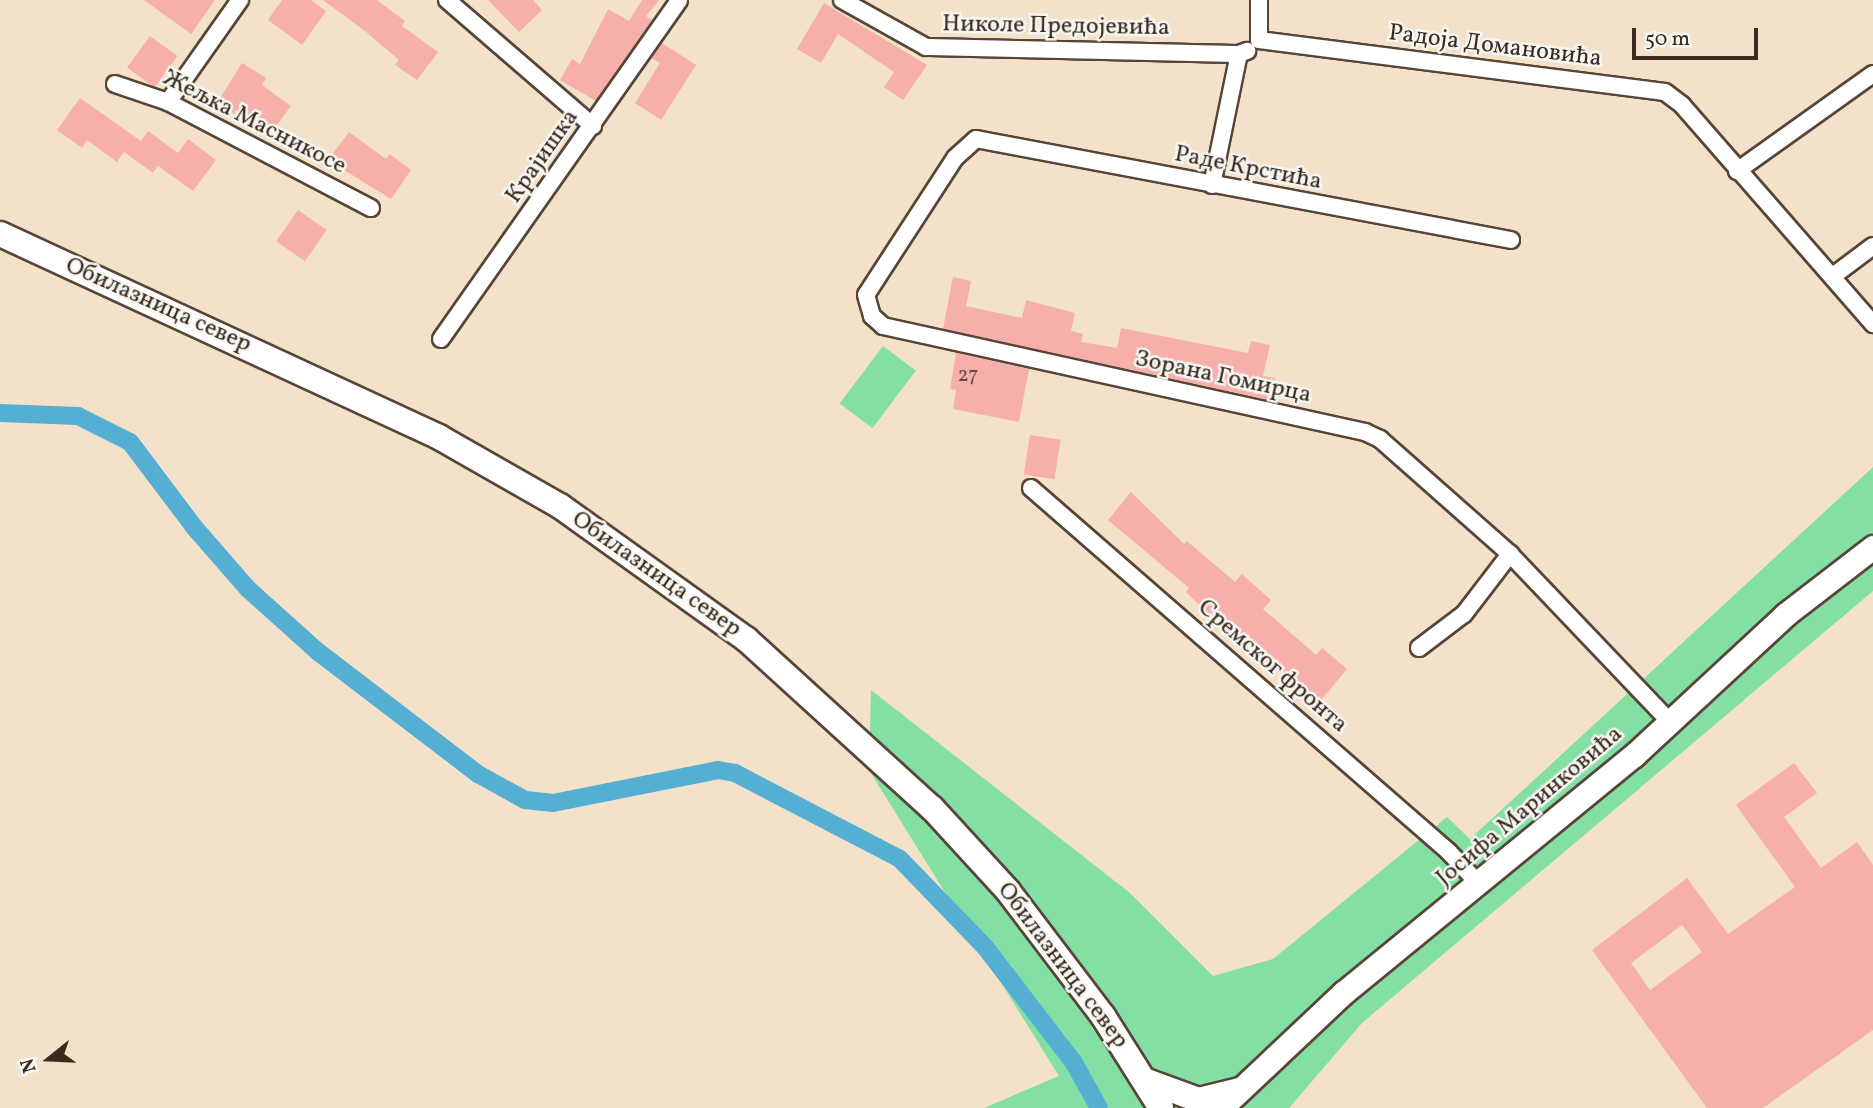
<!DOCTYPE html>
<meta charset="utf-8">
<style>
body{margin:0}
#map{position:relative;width:1873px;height:1108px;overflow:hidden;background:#f3e1c9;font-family:Vollkorn,serif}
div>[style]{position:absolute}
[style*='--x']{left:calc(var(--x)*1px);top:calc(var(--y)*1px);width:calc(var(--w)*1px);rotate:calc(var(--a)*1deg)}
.green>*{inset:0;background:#84dfa5;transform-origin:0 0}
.canal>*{height:18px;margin:-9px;padding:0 9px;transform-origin:9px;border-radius:9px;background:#54afd2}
.building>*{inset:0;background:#f6afaa;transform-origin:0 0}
.roads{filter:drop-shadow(2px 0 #574538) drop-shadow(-2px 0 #574538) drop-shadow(0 2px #574538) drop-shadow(0 -2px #574538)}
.street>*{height:16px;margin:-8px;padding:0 8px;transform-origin:8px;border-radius:8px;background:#fff}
.secondary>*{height:23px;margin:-11.5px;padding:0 11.5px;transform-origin:11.5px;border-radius:11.5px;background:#fff}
.primary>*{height:24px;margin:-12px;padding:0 12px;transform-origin:12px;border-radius:12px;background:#fff}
span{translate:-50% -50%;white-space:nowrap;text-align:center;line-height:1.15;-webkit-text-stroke:5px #f6f6f2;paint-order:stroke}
.number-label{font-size:21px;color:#6a4b41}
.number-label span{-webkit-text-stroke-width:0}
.street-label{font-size:24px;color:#3b2a1e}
.north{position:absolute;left:14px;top:1024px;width:70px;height:70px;-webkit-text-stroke:5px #f6f6f2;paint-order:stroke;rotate:252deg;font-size:19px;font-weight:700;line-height:28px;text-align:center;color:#3b2a1e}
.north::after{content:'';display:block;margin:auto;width:24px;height:32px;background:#3b2a1e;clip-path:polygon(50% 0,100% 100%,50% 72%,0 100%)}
.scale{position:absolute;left:1632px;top:28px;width:126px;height:32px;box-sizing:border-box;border:4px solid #3b2a1e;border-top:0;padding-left:9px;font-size:21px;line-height:24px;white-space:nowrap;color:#3b2a1e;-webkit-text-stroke:5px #f6f6f2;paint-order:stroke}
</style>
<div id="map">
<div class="green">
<i style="left:883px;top:346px;width:41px;height:72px;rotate:37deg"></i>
<i style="clip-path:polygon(1873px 467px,1873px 591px,1362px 1023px,1289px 1108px,984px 1108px,1059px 1076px,869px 770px,871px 690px,1130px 893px,1213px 976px,1273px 959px,1447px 817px,1470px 839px)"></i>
</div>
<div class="canal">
<i style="--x:0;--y:413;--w:78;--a:2.2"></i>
<i style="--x:78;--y:416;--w:58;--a:26.6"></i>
<i style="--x:130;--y:442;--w:106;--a:53"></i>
<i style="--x:194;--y:527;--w:82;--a:48.9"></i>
<i style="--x:248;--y:589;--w:93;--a:41.9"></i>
<i style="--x:317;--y:651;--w:203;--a:37.4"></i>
<i style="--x:478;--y:774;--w:54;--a:29"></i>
<i style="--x:525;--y:800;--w:28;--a:6"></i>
<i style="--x:553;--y:803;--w:168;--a:-11.3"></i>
<i style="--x:718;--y:770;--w:17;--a:10"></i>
<i style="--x:735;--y:773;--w:186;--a:27.5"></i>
<i style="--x:900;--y:859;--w:122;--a:46"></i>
<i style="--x:985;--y:947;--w:146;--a:52.5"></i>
<i style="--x:1074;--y:1063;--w:51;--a:60.9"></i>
</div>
<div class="building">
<i style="clip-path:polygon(144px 0,215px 0,191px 34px)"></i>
<i style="clip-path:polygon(282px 0,311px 0,326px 11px,302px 45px,268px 20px)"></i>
<i style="clip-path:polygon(323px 0,377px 0,405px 21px,402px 26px,438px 52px,417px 80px,395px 65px,399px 60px,365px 31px)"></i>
<i style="clip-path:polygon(488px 0,533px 0,542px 10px,519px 32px)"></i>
<i style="clip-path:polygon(642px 0,659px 0,646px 16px,652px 20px,596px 101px,560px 80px,572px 59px,580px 64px,608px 9px,629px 21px)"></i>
<i style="clip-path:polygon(824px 3px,927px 65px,903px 100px,884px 87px,894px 72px,838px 34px,821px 63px,797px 49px)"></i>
<i style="left:150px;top:36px;width:34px;height:39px;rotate:36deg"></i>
<i style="clip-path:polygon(662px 43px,696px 65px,661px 120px,635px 103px,660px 63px,651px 58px)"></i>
<i style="clip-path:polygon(242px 63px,266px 78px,262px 85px,291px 106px,270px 134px,236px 110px,234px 114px,217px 103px)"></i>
<i style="clip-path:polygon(80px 98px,141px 141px,148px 131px,178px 153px,188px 139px,216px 160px,193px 191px,158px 166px,153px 173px,124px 152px,117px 162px,87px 140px,82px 148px,57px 130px)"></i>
<i style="clip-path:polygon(349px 132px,386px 159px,390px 154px,411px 170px,391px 199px,328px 160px)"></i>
<i style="left:298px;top:210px;width:35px;height:38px;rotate:35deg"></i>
<i style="clip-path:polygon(953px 277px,971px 281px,966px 306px,1022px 318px,1026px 300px,1075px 313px,1071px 331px,1083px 334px,1081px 342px,1117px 348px,1121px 328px,1248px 353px,1251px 341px,1270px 345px,1263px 376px,1275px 378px,1270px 400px,943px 329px)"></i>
<i style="clip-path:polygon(956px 353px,1029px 369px,1019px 422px,953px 409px,956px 390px,950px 389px)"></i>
<i style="left:1030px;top:435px;width:31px;height:40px;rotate:9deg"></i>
<i style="clip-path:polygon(1131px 492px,1184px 544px,1187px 541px,1235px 582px,1242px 574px,1271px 600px,1263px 609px,1316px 655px,1322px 648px,1347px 669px,1321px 700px,1311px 692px,1306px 697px,1239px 636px,1235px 641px,1186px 592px,1189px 588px,1108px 520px)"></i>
<i style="clip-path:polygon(evenodd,1794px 763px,1817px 793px,1784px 817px,1821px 868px,1857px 842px,1873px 865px,1873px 1030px,1763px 1108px,1707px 1108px,1592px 950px,1687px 878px,1728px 934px,1795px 887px,1736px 805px,1794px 763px,1682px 925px,1702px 952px,1650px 990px,1631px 963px,1682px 925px)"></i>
</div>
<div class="roads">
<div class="street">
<i style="--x:447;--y:0;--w:193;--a:40.8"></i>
<i style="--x:842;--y:0;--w:96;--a:29.2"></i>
<i style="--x:926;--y:47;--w:313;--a:1.3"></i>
<i style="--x:1259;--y:0;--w:40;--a:90"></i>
<i style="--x:1259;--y:40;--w:409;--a:7.3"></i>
<i style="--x:1665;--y:92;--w:21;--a:37"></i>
<i style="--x:1682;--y:105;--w:291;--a:48.9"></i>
<i style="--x:115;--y:84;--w:56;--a:18.8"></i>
<i style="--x:168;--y:102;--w:229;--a:27.6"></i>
<i style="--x:168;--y:102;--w:125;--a:-54.8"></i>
<i style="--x:1737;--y:171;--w:167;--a:-35.5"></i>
<i style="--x:1212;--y:185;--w:134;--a:-78.4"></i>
<i style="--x:1239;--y:54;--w:9;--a:-21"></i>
<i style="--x:1511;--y:240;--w:544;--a:-169.31"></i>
<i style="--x:976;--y:139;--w:28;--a:138"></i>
<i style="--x:955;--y:158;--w:163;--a:123"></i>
<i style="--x:866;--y:295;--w:22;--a:74"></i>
<i style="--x:872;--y:316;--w:15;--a:42"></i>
<i style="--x:883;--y:326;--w:494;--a:12.4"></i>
<i style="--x:1365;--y:432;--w:17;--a:25"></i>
<i style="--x:1380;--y:439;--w:174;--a:41.5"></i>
<i style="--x:1510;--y:554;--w:231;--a:46.4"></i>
<i style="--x:1833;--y:276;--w:50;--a:-36.9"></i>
<i style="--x:441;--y:339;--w:414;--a:-54.9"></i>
<i style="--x:1031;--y:488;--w:554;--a:41.05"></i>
<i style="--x:1449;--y:852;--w:44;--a:46.8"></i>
<i style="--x:1419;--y:648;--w:56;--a:-37.1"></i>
<i style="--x:1464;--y:614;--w:76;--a:-52.5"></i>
</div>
<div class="secondary">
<i style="--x:1221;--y:1108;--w:168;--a:-43.3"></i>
<i style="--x:1343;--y:993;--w:376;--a:-39.3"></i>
<i style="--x:1634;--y:755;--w:207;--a:-42.8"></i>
<i style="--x:1786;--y:614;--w:110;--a:-37.6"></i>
</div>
<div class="primary">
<i style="--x:0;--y:234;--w:484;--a:24.8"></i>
<i style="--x:439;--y:437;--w:139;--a:29.7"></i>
<i style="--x:560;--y:506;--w:229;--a:35.6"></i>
<i style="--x:746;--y:639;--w:251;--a:42.3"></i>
<i style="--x:932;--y:808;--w:113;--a:47.5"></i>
<i style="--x:1008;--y:891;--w:157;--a:52.8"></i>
<i style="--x:1103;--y:1016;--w:109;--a:57.8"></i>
<i style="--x:1144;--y:1080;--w:59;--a:20"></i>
<i style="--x:1199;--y:1100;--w:41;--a:-14"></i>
</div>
</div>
<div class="number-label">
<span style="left:968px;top:376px">27</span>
</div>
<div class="street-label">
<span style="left:1056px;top:27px;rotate:1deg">Николе Предојевића</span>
<span style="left:1495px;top:47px;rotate:7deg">Радоја Домановића</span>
<span style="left:254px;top:123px;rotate:27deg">Жељка Масникосе</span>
<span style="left:543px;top:157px;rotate:-55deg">Крајишка</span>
<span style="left:1248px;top:169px;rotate:11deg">Раде Крстића</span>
<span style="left:158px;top:306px;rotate:24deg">Обилазница север</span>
<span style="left:1223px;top:378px;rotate:12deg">Зорана Гомирца</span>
<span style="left:656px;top:575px;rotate:35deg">Обилазница север</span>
<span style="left:1272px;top:667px;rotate:41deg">Сремског фронта</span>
<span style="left:1530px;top:807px;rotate:-40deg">Јосифа Маринковића</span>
<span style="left:1062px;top:966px;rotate:53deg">Обилазница север</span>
</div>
<div class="north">N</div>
<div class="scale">50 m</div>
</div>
